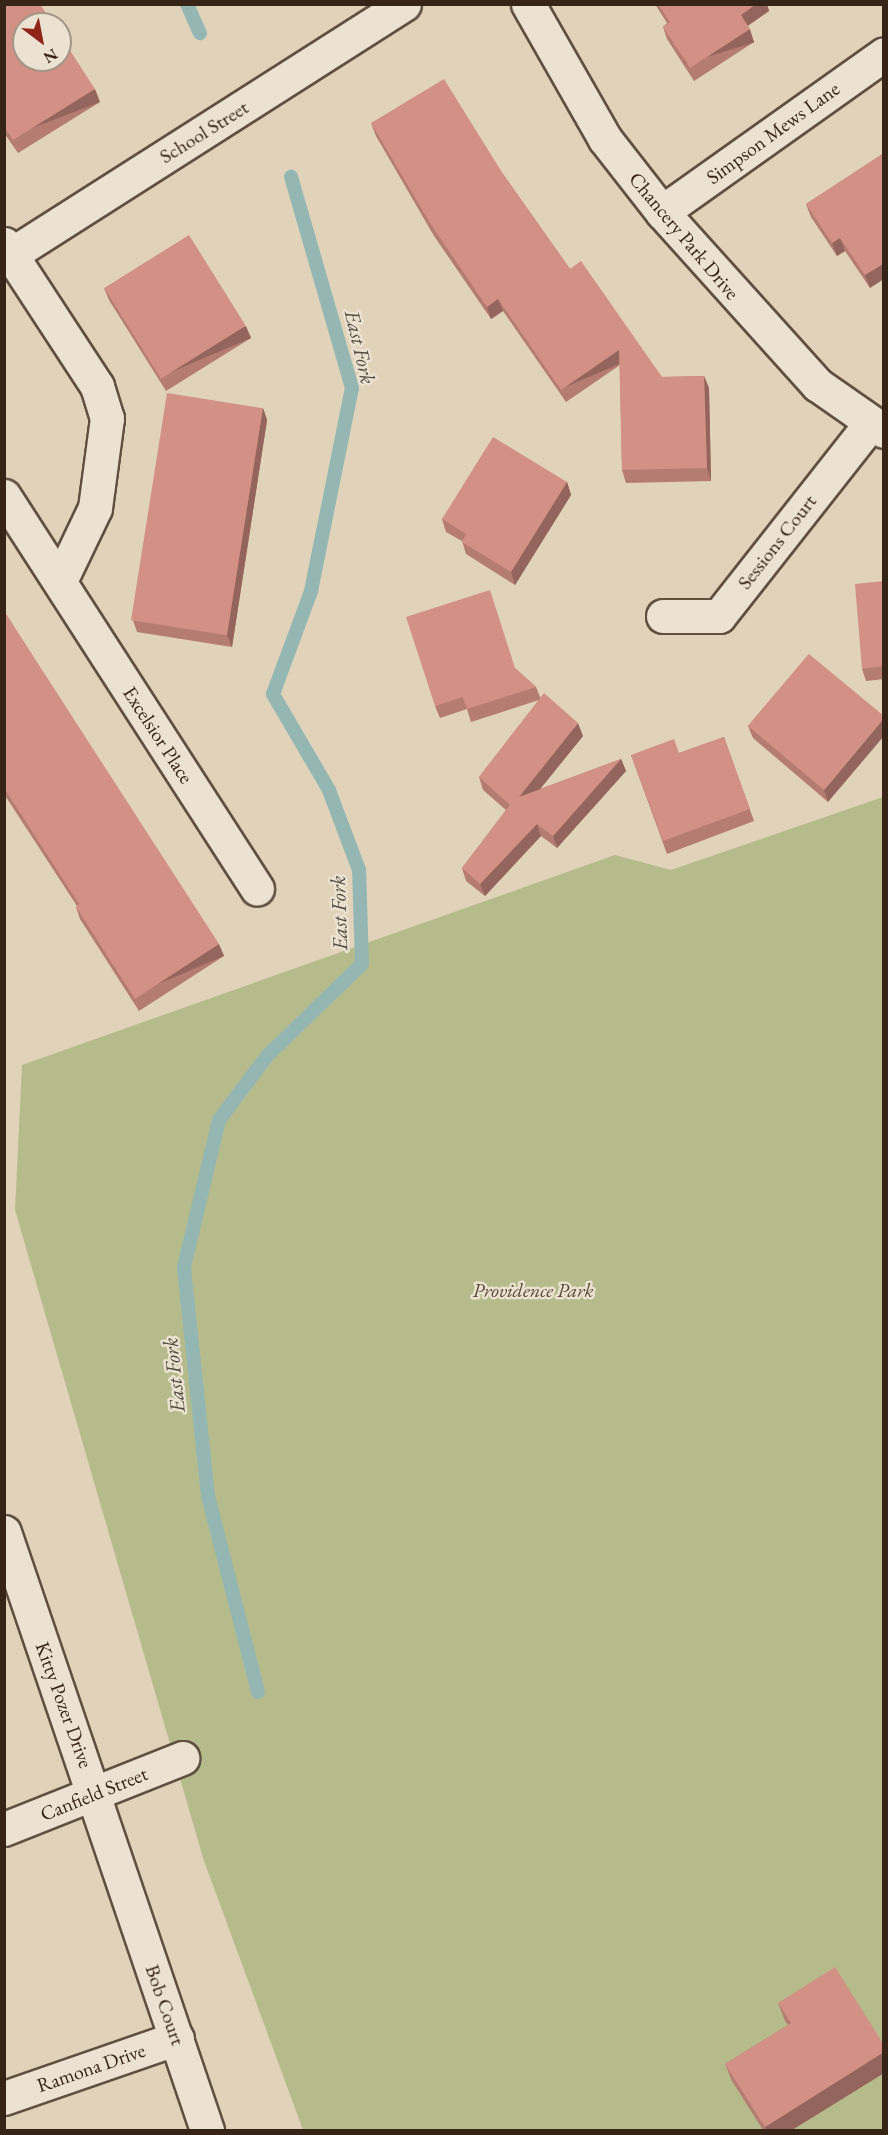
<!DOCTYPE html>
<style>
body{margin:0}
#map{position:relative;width:888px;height:2135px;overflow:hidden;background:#e0d3b9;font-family:"EB Garamond",serif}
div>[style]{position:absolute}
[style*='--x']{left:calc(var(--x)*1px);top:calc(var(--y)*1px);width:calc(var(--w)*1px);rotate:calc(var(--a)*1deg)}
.green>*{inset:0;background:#b6bb8c}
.stream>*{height:14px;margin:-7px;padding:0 7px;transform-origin:7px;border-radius:7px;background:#94b7b4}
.roads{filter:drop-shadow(2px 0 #605040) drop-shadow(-2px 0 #605040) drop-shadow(0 2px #605040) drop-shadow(0 -2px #605040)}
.street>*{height:33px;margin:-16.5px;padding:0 16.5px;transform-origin:16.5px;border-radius:16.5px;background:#ebe2d2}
.wall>*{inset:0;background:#b57c72}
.shaded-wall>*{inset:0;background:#94655d;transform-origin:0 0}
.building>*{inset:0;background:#d39085;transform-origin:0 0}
span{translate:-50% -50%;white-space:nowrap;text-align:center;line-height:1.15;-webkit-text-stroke:5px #ebe2d2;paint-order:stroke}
.street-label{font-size:20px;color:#362417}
.park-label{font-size:20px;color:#564a34;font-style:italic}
.water-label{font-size:21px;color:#4e493e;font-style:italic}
.frame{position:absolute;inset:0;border:6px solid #362417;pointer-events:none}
.north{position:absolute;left:12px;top:12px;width:60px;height:60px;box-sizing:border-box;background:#ebe2d2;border:2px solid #a39687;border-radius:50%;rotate:148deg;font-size:16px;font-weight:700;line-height:24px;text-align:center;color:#362417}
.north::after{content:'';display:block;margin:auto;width:21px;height:27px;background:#8f2418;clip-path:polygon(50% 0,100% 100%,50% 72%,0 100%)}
</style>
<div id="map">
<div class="green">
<i style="clip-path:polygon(883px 797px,883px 2130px,303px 2130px,204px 1861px,15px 1210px,22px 1065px,615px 855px,671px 870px)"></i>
</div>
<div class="stream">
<i style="--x:187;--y:4;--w:32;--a:66"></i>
<i style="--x:258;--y:1692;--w:202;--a:-104.3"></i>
<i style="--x:208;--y:1496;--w:230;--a:-96"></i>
<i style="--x:184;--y:1267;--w:151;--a:-76.6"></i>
<i style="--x:219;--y:1120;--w:80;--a:-53.1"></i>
<i style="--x:267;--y:1056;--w:132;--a:-44.1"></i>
<i style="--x:362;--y:964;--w:94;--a:-91.8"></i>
<i style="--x:359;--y:870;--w:85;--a:-110.6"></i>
<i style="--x:329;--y:790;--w:111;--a:-120.3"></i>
<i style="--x:273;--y:694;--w:110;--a:-69.7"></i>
<i style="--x:311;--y:591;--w:207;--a:-78.6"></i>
<i style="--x:352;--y:388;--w:220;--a:-106.1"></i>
</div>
<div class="roads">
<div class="street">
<i style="--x:528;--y:4;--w:155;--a:60.3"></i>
<i style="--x:605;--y:139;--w:93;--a:52"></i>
<i style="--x:662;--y:212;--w:233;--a:48"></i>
<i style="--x:818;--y:385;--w:80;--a:34.9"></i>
<i style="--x:662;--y:212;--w:272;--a:-35.4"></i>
<i style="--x:4;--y:244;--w:170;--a:56.8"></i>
<i style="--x:97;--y:386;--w:34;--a:73"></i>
<i style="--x:107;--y:418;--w:91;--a:97.6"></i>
<i style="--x:95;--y:508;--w:81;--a:115.6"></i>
<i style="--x:4;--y:259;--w:474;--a:-32.5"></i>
<i style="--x:4;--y:496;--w:467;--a:57.2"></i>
<i style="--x:663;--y:616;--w:56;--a:0"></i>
<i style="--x:719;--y:616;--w:244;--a:-51.8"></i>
<i style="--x:4;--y:1532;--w:632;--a:71.25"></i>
<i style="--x:4;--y:1829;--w:192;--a:-21.7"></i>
<i style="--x:4;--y:2098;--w:183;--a:-19.1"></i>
</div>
</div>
<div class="wall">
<i style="clip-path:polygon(4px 4px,100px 102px,18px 153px,4px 133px)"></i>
<i style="clip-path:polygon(655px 4px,767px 4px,769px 11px,748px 26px,754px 42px,694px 81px,667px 39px,663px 27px,667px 23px)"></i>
<i style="clip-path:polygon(371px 123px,503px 174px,570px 269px,662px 377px,704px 376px,709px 388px,711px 481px,626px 483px,622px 470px,620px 365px,566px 402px,503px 311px,491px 319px,434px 236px,376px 136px)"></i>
<i style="clip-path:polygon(884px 153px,870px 288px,845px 251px,837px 256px,811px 217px,806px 204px)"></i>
<i style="clip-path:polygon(104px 288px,251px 338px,166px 391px,109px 300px)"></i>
<i style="clip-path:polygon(263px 408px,267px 420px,232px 647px,137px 632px,133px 620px)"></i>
<i style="clip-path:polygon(567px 482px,571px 495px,515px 585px,466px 554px,462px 541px,446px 532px,442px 519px)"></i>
<i style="clip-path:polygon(884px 581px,884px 679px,866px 681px,862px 669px)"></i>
<i style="clip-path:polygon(4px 611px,224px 956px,139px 1011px,80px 919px,76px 907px,77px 906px,4px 794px)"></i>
<i style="clip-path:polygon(809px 654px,828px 802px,753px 738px,748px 726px)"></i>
<i style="clip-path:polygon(516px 669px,536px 687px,540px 697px,583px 736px,540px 789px,621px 759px,626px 771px,557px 848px,541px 836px,485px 896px,466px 881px,462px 868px,506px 810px,483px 790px,479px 777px,539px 700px,471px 722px,467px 709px,440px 718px,435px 706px)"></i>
<i style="clip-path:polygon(724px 737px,754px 821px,667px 854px,631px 755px,679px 753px)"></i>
<i style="clip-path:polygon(778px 2003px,884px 2045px,884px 2073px,792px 2130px,763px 2130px,732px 2081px,725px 2064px,788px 2025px,785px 2021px)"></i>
</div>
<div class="shaded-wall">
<i style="clip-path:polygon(756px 4px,767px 4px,769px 11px,745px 27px,741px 15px)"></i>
<i style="left:750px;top:29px;width:14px;height:72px;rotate:73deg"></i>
<i style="left:95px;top:89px;width:14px;height:97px;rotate:69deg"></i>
<i style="clip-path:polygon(840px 238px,845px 251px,837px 256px,832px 243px)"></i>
<i style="clip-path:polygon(884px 263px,884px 279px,870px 288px,865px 275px)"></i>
<i style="clip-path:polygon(498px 299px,503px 311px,491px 319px,487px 307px)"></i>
<i style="left:246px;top:326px;width:13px;height:99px;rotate:67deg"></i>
<i style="left:619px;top:350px;width:13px;height:70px;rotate:67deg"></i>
<i style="clip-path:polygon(704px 376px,709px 388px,711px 481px,707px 468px)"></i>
<i style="clip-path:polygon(263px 408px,267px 420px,232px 647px,227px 635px)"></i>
<i style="clip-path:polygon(567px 482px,571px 495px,515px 585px,511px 572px)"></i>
<i style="clip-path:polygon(884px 718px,884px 736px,828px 802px,824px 790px)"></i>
<i style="clip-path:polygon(578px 723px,583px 736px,524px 809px,519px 797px)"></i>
<i style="clip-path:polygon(621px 759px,626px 771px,557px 848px,553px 836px)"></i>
<i style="clip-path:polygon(537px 824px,541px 836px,485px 896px,480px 884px)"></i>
<i style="left:219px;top:944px;width:13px;height:100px;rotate:67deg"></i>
<i style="clip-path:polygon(884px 2052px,884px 2073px,792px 2130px,766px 2130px,765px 2127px)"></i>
</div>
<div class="building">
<i style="clip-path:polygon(4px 4px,40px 4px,53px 24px,24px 24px,24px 60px,60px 60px,60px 35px,95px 89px,13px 140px,4px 127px)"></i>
<i style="clip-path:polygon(658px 4px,756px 4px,741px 15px,750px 29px,690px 68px,663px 27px,670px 22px)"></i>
<i style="clip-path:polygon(444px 79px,503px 174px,570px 269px,581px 261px,662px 377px,704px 376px,707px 468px,622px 470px,619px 350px,561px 390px,498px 299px,487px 307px,430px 223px,371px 123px)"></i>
<i style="clip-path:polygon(884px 153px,884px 263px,865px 275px,840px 238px,832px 243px,806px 204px)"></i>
<i style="left:189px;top:235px;width:107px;height:100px;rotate:58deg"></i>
<i style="left:167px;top:393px;width:97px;height:230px;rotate:9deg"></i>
<i style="clip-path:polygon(493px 437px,567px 482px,511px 572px,462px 542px,466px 534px,442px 519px)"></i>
<i style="clip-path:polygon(884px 581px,884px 666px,862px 669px,855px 584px)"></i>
<i style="clip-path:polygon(490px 590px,515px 668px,536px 687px,467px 709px,463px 697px,435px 706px,406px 617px)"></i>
<i style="clip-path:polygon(4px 611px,219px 944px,135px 999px,76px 907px,79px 904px,4px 788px)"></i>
<i style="clip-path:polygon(809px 654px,884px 716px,884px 718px,824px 790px,748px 726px)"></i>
<i style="clip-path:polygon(544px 693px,578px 723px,519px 797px,621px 759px,553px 836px,537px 824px,480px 884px,462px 868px,510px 805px,479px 777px)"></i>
<i style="clip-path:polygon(724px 737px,750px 809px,663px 841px,631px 755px,674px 739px,679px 753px)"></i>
<i style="clip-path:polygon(835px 1967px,884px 2045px,884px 2052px,765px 2127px,725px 2064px,791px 2023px,778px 2003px)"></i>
</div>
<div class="street-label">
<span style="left:204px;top:132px;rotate:-32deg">School Street</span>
<span style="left:773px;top:133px;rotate:-36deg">Simpson Mews Lane</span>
<span style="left:684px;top:236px;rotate:50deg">Chancery Park Drive</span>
<span style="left:777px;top:542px;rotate:-52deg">Sessions Court</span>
<span style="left:158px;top:735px;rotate:57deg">Excelsior Place</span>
<span style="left:64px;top:1705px;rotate:70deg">Kitty Pozer Drive</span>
<span style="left:94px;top:1794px;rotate:-22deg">Canfield Street</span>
<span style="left:165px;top:2005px;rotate:71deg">Bob Court</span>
<span style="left:91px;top:2068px;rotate:-19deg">Ramona Drive</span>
</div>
<div class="park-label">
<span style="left:533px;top:1290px">Providence Park</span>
</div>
<div class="water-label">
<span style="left:360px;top:347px;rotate:77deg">East Fork</span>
<span style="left:339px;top:913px;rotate:-92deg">East Fork</span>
<span style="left:174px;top:1375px;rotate:-96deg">East Fork</span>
</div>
<div class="frame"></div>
<div class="north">N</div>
</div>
